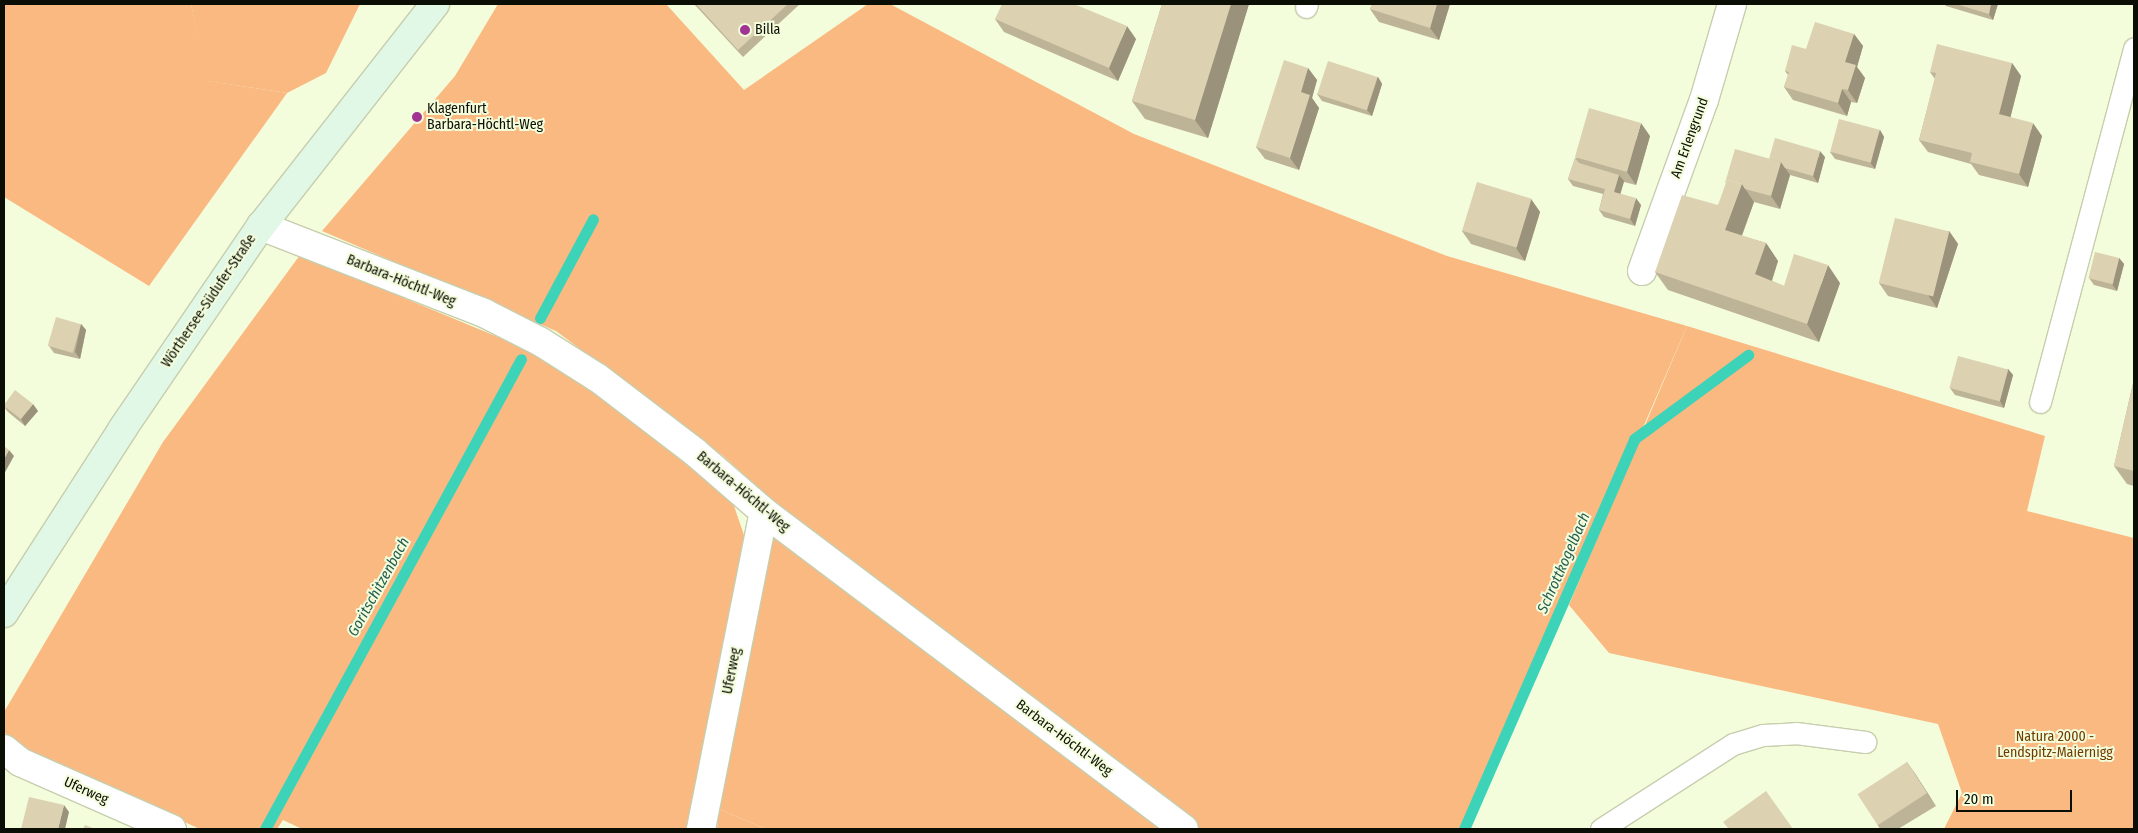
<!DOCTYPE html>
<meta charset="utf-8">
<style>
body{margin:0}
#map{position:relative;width:2138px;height:833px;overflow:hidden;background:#f3fcdb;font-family:"Fira Sans Condensed",sans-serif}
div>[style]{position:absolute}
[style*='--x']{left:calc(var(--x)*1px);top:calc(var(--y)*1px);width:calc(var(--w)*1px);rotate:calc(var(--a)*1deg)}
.green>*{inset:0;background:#fab981}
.forest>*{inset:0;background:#f9b981}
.stream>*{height:11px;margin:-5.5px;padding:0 5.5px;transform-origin:5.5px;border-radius:5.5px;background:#3dd3b8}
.roads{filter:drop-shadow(1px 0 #c6ceae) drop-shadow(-1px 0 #c6ceae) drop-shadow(0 1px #c6ceae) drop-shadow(0 -1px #c6ceae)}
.lane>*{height:21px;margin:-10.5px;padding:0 10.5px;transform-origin:10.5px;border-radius:10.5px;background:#fff}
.street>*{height:28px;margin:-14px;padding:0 14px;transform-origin:14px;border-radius:14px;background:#fff}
.secondary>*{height:28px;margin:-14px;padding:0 14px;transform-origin:14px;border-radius:14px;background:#e2f8e6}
.wall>*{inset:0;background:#bdb497}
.shaded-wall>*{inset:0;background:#9a927b}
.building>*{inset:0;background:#dcd1b0;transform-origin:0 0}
.dots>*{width:14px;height:14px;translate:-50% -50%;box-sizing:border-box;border:2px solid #f3fcdb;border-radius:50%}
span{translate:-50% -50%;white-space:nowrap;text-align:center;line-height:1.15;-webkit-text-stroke:4px #f3fcdb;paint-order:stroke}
.poi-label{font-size:14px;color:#0b0e04}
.left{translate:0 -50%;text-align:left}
.street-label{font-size:14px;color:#0b0e04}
.park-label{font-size:14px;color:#6e3c00}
.water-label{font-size:15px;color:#235d52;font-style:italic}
.frame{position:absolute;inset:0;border:5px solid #0b0e04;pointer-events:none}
.scale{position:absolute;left:1956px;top:790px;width:116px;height:22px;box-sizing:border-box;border:2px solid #0b0e04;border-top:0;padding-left:6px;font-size:15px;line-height:18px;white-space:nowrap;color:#0b0e04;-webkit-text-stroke:4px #f3fcdb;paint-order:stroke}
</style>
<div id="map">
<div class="green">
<i style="clip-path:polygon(191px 4px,360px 4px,326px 73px,287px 93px,207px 81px)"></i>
<i style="clip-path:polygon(498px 4px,666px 4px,744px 90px,868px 4px,890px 4px,1134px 134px,1447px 256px,1687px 326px,1469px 829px,766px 829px,719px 809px,777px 504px,722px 455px,556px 331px,322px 231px,455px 76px)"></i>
<i style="clip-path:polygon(300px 255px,532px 351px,595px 389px,733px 503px,745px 538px,689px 829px,302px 829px,283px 820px,277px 829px,200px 829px,23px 749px,4px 732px,4px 712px,163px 442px)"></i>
</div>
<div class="forest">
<i style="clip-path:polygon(4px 4px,191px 4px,208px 81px,287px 93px,149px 286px,4px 197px)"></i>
<i style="clip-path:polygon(1687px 326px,2045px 436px,2027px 511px,2134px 538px,2134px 829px,1944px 829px,1962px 793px,1938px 724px,1609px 653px,1569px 605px)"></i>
<i style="clip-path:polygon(719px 809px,766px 829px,717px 829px)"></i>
</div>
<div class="stream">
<i style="--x:540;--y:318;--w:112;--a:-61.8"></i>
<i style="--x:265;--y:829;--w:535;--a:-61.42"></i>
<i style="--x:1464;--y:829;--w:425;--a:-66.4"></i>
<i style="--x:1634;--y:439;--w:142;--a:-36.4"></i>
</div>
<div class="roads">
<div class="lane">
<i style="--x:1306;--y:7;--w:3;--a:-72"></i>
<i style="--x:2040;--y:402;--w:366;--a:-75.1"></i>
<i style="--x:1601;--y:829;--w:157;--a:-32.8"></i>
<i style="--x:1733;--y:744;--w:31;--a:-17"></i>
<i style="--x:1763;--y:735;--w:33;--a:-3"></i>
<i style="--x:1796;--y:733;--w:70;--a:7.4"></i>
</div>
<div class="street">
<i style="--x:261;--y:226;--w:239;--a:21.3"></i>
<i style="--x:484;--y:313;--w:64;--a:27"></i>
<i style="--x:541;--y:342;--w:67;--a:32.3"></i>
<i style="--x:598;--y:378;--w:123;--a:37.4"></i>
<i style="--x:696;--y:453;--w:90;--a:40.9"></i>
<i style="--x:764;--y:512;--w:526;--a:37.04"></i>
<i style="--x:1642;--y:271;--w:182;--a:-70.1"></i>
<i style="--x:1704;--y:100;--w:100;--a:-73.7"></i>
<i style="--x:4;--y:749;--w:21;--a:39"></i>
<i style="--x:20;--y:762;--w:166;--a:23.8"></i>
<i style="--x:701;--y:829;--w:323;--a:-78.8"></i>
</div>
<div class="secondary">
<i style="--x:4;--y:613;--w:220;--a:-57.2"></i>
<i style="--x:123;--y:428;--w:245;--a:-55.7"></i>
<i style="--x:261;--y:226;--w:282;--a:-51.9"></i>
</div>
</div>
<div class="wall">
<i style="clip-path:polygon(694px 4px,800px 4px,743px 57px)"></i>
<i style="clip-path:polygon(1162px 4px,1249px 4px,1208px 138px,1145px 119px,1132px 101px)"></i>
<i style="clip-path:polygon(1372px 4px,1450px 4px,1439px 40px,1379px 22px,1370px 9px)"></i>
<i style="clip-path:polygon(1944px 4px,1998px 4px,1993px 20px,1946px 6px)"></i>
<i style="clip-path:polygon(995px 19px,1136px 39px,1118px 81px,1004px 32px)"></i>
<i style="clip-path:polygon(1854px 34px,1863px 46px,1857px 67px,1865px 78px,1857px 103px,1851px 102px,1847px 116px,1793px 100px,1784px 87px,1788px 75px,1785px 71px,1806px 49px)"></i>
<i style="clip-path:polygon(2012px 63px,2021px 76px,2010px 117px,2042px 136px,2028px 187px,1979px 175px,1971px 164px,1928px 152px,1919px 140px,1935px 79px,1930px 72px)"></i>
<i style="clip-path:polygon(1308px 68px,1317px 80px,1312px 98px,1319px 108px,1299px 170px,1265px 159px,1256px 147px)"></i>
<i style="clip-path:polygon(1378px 77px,1382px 84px,1372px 116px,1322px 101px,1317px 94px)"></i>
<i style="clip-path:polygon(1880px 130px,1884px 137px,1875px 169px,1835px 159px,1830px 152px)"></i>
<i style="clip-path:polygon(1650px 136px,1636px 185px,1624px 182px,1620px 194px,1641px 205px,1635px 226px,1604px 217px,1599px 210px,1603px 194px,1573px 186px,1568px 179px,1575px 158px)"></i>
<i style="clip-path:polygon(1825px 157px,1818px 183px,1790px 175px,1780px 209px,1754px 202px,1742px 236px,1766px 243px,1778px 261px,1772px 281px,1784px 286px,1840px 283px,1819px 342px,1668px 290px,1655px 272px,1718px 205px,1769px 159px)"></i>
<i style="clip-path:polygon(1531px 199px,1540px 212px,1525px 261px,1471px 244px,1462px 231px)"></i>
<i style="clip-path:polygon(1949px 231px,1958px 244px,1937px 308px,1888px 296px,1879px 283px)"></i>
<i style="clip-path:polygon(2119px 258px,2124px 264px,2117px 291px,2094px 285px,2089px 278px)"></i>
<i style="clip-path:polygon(81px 324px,86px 330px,80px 359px,54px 353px,49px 346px)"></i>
<i style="clip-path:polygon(2008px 369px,2013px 375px,2004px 408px,1955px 395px,1950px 388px)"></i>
<i style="clip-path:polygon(2134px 379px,2134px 486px,2127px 484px,2114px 466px)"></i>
<i style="clip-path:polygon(4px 407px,38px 411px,25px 426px,8px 412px)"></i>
<i style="clip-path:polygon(1907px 762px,1936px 806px,1898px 829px,1880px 829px,1877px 824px)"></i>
</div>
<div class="shaded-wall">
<i style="clip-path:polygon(1231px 4px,1249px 4px,1208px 138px,1195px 120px)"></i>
<i style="clip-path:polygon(1437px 4px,1450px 4px,1439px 40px,1430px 28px)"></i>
<i style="clip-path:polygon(1991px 4px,1998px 4px,1993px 20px,1989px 14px)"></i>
<i style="clip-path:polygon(1127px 26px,1136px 39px,1118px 81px,1109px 68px)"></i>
<i style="clip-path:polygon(1854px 34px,1863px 46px,1857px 67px,1865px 78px,1857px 103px,1848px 90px,1845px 62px)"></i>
<i style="clip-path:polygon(2012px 63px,2021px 76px,2008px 127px,1999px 114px)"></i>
<i style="clip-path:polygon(1308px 68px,1317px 80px,1312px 98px,1319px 108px,1299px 170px,1290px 158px,1301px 92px)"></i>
<i style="clip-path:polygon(1378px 77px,1382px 84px,1372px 116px,1367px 110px)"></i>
<i style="clip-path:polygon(1842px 89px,1851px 102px,1847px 116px,1838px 103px)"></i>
<i style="clip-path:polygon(1641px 123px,1650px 136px,1636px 185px,1627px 172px)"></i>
<i style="clip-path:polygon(2033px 123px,2042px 136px,2028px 187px,2019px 174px)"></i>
<i style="clip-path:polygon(1880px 130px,1884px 137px,1875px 169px,1870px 162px)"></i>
<i style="clip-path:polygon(1820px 151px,1825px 157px,1818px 183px,1813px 176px)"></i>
<i style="clip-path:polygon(1781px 162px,1790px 175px,1780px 209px,1771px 196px)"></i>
<i style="clip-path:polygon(1619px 175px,1624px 181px,1619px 199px,1614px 192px)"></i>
<i style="clip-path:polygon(1742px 184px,1754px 202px,1737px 248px,1725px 230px)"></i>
<i style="clip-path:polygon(1636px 198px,1641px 205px,1635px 226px,1630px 219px)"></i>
<i style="clip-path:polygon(1531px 199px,1540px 212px,1525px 261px,1516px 248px)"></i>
<i style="clip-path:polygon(1949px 231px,1958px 244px,1937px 308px,1928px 295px)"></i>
<i style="clip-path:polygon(1766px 243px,1778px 261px,1768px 292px,1755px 274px)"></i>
<i style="clip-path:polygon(2119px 258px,2124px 264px,2117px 291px,2112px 284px)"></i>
<i style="clip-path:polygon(1828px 265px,1840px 283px,1819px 342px,1807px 324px)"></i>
<i style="clip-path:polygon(81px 324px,86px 330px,80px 359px,75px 352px)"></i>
<i style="clip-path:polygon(2008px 369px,2013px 375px,2004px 408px,2000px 401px)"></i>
<i style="clip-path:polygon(33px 404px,38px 411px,25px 426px,21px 419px)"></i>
<i style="clip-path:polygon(9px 450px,14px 456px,4px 474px,4px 459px)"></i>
<i style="clip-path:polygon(1907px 762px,1916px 775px,1936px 806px,1927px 793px)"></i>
<i style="clip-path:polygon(64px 805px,69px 812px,65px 829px,58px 829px)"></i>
</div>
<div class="building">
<i style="clip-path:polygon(696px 4px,788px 4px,738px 50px)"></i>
<i style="clip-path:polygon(1002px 4px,1074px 4px,1127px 26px,1109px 68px,995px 19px)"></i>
<i style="clip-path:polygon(1162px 4px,1231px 4px,1195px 120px,1132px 101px)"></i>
<i style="clip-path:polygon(1372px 4px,1437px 4px,1430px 28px,1370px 9px)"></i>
<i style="clip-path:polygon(1956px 4px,1991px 4px,1989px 14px)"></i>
<i style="clip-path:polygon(1815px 22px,1854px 34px,1845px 62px,1856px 65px,1848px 90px,1842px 89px,1838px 103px,1784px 87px,1789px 72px,1785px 71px,1792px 45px,1806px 49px)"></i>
<i style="clip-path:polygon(1937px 44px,2012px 63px,1999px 114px,2033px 123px,2019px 174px,1970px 162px,1972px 153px,1919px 140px,1936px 73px,1930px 72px)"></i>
<i style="clip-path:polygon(1284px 60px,1308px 68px,1301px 92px,1310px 95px,1290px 158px,1256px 147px)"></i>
<i style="left:1328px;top:61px;width:52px;height:35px;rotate:18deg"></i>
<i style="left:1589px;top:108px;width:54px;height:51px;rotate:16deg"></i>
<i style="left:1839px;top:119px;width:42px;height:34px;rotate:15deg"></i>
<i style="clip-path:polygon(1775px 138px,1820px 151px,1813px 176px,1785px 168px,1781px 162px,1769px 159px)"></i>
<i style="clip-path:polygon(1735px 149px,1781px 162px,1771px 196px,1745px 189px,1742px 184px,1727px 180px,1726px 183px,1725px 183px)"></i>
<i style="clip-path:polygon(1575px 158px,1579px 163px,1619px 175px,1614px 192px,1636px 198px,1630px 219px,1599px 210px,1605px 189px,1568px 179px)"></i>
<i style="clip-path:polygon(1727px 180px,1742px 184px,1725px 230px,1766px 243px,1755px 274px,1784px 286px,1794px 254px,1828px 265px,1807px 324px,1655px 272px,1682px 195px,1718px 205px)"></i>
<i style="left:1477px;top:182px;width:57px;height:51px;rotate:17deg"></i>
<i style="left:1895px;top:218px;width:56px;height:67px;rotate:14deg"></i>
<i style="left:2095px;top:252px;width:25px;height:27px;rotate:14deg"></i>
<i style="left:56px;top:317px;width:26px;height:30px;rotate:16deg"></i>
<i style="left:1958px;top:356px;width:52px;height:33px;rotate:15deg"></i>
<i style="clip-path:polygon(2134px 379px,2134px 471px,2114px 466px)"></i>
<i style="clip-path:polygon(15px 390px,33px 404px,21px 419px,4px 406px,4px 405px)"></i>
<i style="clip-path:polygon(4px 446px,9px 450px,4px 459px)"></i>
<i style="left:1907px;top:762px;width:37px;height:59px;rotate:57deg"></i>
<i style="clip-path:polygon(1766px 791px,1793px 829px,1729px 829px,1723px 822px)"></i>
<i style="clip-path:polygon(29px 797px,64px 805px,58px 829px,21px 829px)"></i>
<i style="clip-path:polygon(85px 825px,95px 829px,83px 829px)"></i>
</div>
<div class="dots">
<i style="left:745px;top:30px;background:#a13493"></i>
<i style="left:417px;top:117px;background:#a13493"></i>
</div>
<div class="poi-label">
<span class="left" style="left:755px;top:30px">Billa</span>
<span class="left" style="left:427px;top:117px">Klagenfurt<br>Barbara-Höchtl-Weg</span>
</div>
<div class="street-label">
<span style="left:1690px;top:138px;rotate:-70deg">Am Erlengrund</span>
<span style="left:401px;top:281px;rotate:22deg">Barbara-Höchtl-Weg</span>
<span style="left:209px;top:301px;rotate:-56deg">Wörthersee-Südufer-Straße</span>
<span style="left:743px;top:492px;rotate:40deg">Barbara-Höchtl-Weg</span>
<span style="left:732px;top:671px;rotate:-79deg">Uferweg</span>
<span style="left:1064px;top:738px;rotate:37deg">Barbara-Höchtl-Weg</span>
<span style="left:86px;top:791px;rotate:24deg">Uferweg</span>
</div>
<div class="park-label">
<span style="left:2055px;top:745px">Natura 2000 -<br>Lendspitz-Maiernigg</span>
</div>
<div class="water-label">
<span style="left:1564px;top:563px;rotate:-66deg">Schrottkogelbach</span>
<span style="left:379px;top:587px;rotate:-61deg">Goritschitzenbach</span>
</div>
<div class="frame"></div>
<div class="scale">20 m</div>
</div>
